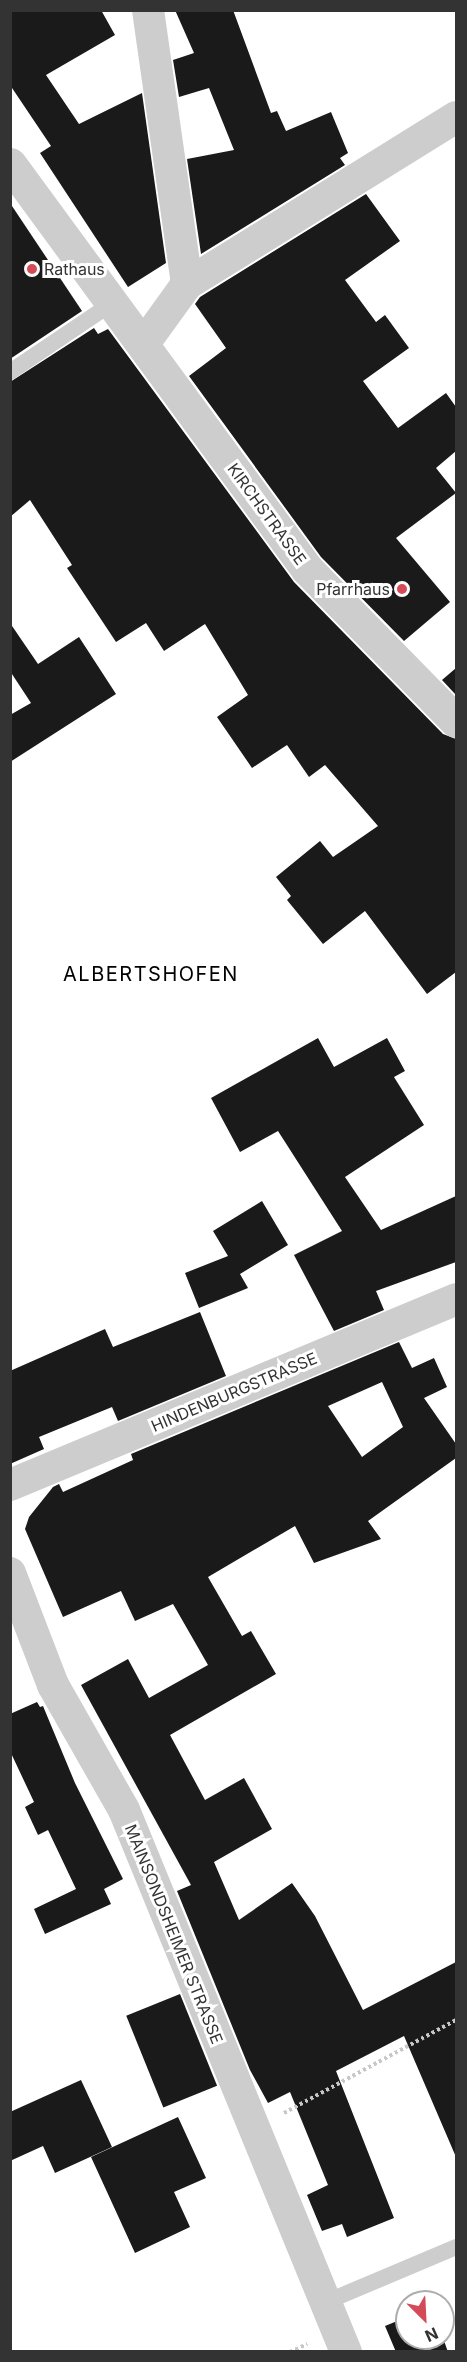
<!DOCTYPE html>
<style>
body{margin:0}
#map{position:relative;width:467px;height:2362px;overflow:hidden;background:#fff;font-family:Inter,sans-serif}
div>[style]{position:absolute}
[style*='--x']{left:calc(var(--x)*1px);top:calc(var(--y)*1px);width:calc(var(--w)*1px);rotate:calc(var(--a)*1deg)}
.building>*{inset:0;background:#1a1a1a;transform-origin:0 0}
.path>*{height:4px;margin-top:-2px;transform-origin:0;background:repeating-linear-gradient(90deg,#c7c7c7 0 3px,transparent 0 6px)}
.service>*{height:16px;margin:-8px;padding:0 8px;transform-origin:8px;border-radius:8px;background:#cdcdcd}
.minor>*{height:32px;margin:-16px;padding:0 16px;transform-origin:16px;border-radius:16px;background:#cdcdcd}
.tertiary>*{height:33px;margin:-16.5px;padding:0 16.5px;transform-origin:16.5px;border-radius:16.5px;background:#cdcdcd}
.dots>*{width:16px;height:16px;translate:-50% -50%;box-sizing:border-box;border:3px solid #fff;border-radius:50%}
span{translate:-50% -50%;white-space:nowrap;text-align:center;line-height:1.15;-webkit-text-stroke:6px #fff;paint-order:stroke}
.poi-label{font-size:16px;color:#333}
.left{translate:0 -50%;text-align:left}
.right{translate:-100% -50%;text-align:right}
.street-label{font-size:16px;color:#333}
.quarter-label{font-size:20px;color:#000;letter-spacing:1.5px}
.frame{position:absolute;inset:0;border:12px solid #333;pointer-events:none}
.north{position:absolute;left:395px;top:2290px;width:60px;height:60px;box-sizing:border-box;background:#fff;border:2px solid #adadad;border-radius:50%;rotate:156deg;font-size:16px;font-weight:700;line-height:24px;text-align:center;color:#333}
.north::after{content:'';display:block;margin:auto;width:21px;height:27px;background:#d44a57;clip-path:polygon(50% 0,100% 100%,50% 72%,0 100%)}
</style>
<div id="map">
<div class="building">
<i style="clip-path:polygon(10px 10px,101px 10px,115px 35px,46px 75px,79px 124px,142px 93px,166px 263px,128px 287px,40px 153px,51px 146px,10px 85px)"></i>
<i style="clip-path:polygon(175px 10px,233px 10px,271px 113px,277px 111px,286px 131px,331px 112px,348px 153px,340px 158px,345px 165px,201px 254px,187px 159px,234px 150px,209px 88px,179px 97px,173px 60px,194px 53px)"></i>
<i style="clip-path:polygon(366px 194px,400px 241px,345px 280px,376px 322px,385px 315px,409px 348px,363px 381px,398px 428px,446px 393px,456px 407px,456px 451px,436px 468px,456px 493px,396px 538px,450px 602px,404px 641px,321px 557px,189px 376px,226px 348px,195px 304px,200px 297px)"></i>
<i style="clip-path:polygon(10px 203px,82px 311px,10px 359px)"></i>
<i style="clip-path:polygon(94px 328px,98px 334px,108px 329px,294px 582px,443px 734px,456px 739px,456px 972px,427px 994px,365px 911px,323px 944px,287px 900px,291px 896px,276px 877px,320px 841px,333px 857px,378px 826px,325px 765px,309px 777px,287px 745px,252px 768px,217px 717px,248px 695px,205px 624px,164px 651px,146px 623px,116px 642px,67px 568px,72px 565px,30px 500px,10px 517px,10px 382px)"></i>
<i style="clip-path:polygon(10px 623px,38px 664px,79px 637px,116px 694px,10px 762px,10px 715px,31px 703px,10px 671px)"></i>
<i style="clip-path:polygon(456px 668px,456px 695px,442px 680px)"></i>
<i style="clip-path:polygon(318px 1038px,334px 1067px,387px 1038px,405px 1071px,394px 1077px,424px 1125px,345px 1177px,381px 1230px,456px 1196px,456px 1262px,376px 1291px,384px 1310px,334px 1331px,294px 1255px,342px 1231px,278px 1131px,240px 1152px,211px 1098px)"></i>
<i style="clip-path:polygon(262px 1201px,288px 1245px,240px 1274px,248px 1288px,199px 1308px,185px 1273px,228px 1256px,213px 1231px)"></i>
<i style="clip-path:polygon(200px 1312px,226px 1376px,118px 1421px,112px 1407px,39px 1437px,44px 1449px,10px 1464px,10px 1371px,105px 1329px,113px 1347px)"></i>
<i style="clip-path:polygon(evenodd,399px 1342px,412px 1368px,434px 1358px,447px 1387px,424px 1398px,456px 1444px,456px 1458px,368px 1521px,381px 1539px,314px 1563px,295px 1526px,208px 1577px,242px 1636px,251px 1631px,276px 1674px,170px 1735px,205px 1800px,244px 1778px,272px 1829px,214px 1862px,239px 1920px,292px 1883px,315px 1916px,363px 2010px,456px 1962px,456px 2157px,404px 2036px,336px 2071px,394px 2218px,347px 2237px,342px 2224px,322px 2231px,307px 2195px,328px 2185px,290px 2092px,268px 2103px,250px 2070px,177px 1891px,191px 1885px,81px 1685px,128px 1659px,149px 1698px,208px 1665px,173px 1604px,135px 1621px,121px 1591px,63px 1617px,25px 1529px,29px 1517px,53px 1487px,59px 1484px,63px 1492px,133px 1460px,131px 1454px,399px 1342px,382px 1382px,403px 1427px,362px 1457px,328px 1406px,382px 1382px)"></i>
<i style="clip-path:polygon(37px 1702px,40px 1707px,43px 1706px,75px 1783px,123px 1879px,104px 1889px,111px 1904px,45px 1934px,34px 1909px,76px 1889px,48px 1830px,38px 1835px,25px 1807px,34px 1802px,10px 1751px,10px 1714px)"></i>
<i style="left:180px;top:1994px;width:99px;height:58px;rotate:68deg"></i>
<i style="clip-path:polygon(81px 2080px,112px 2147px,55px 2173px,43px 2146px,10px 2161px,10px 2112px)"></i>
<i style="clip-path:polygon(178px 2117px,206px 2178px,174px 2192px,190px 2227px,135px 2253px,91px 2157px)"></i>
<i style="clip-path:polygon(407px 2317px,407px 2338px,443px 2338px,448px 2352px,396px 2352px,385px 2326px)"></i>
</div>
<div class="path">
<i style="--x:284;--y:2113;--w:196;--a:-28.4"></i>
<i style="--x:290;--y:2352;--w:19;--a:-25"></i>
</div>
<div class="service">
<i style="--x:10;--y:372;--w:122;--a:-34"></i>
<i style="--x:326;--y:2302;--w:141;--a:-22.9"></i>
</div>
<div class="minor">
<i style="--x:148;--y:10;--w:277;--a:81.9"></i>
<i style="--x:143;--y:345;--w:75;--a:-54.2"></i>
<i style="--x:187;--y:284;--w:317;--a:-31.8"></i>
<i style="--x:10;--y:1485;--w:483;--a:-22.6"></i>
<i style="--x:10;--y:1573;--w:120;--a:69"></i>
<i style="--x:53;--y:1685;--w:144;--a:60.4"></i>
<i style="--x:124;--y:1810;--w:586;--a:67.73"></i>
</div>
<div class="tertiary">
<i style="--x:10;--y:164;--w:502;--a:53.75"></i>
<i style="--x:307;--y:569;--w:213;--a:45.6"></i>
</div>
<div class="dots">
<i style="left:32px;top:269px;background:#d44a57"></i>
<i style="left:402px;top:589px;background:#d44a57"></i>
</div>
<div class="poi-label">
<span class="left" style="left:44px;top:269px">Rathaus</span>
<span class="right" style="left:390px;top:589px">Pfarrhaus</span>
</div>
<div class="street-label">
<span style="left:267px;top:514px;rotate:54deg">KIRCHSTRASSE</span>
<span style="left:234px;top:1392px;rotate:-23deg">HINDENBURGSTRASSE</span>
<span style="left:174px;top:1934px;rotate:68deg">MAINSONDSHEIMER STRASSE</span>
</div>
<div class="quarter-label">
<span style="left:151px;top:974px">ALBERTSHOFEN</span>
</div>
<div class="frame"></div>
<div class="north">N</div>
</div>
